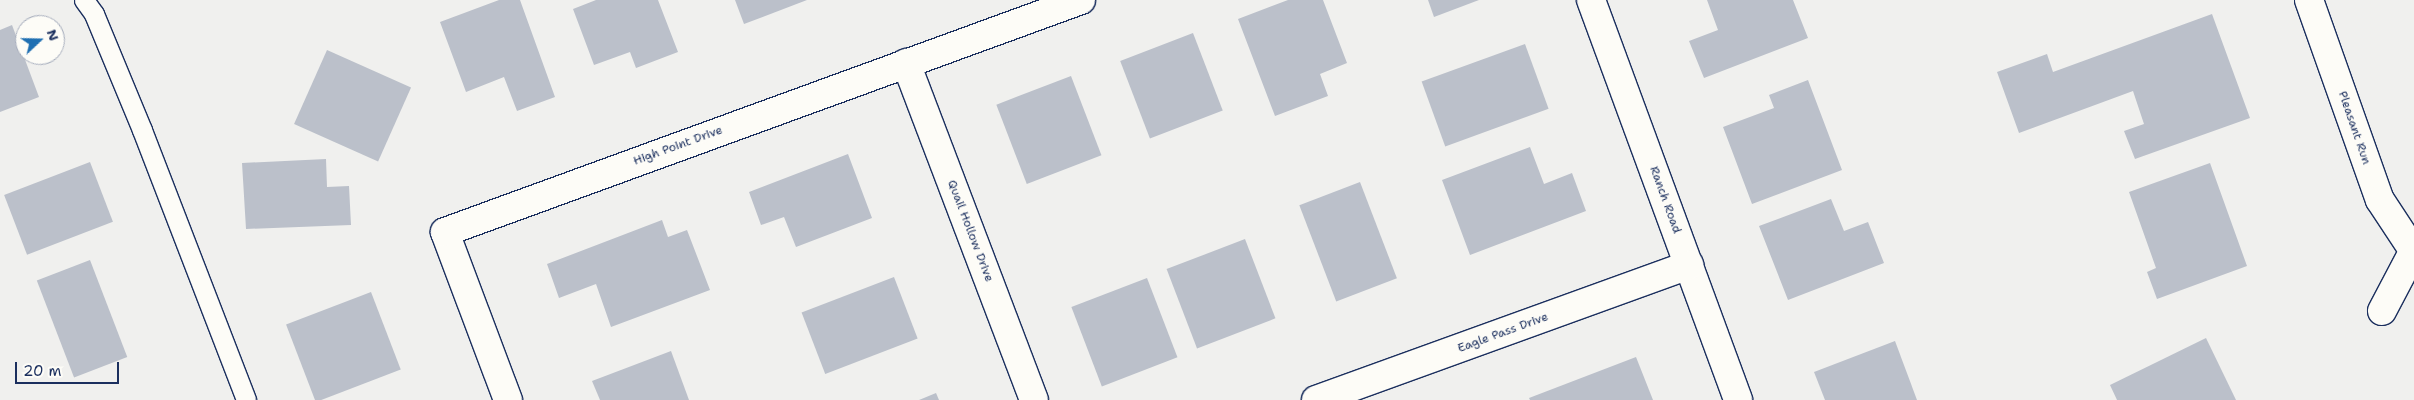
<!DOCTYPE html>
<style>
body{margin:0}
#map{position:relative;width:2414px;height:400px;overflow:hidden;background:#f0f0ee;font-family:"Shantell Sans",sans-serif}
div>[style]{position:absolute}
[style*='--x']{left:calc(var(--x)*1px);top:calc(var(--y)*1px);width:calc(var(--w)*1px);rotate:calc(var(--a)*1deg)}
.building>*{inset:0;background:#bbc0ca;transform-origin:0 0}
.roads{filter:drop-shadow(1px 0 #1b2f5e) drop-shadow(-1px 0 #1b2f5e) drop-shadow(0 1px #1b2f5e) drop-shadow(0 -1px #1b2f5e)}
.lane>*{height:19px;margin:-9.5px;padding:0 9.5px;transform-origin:9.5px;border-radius:9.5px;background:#fdfcf7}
.street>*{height:28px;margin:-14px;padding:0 14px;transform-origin:14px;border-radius:14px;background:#fdfcf7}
span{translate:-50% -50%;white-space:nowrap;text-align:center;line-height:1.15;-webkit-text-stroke:4.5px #fdfcf7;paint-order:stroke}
.street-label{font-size:12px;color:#1b2f5e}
.north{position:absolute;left:15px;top:15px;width:50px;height:50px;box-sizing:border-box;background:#fdfcf7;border:1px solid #a3aaba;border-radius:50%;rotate:69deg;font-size:14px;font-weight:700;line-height:20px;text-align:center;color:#1b2f5e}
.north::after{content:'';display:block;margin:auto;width:18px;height:22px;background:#1f6fb2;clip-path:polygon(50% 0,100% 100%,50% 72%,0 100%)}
.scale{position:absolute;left:15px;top:362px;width:104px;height:22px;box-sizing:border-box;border:2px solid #1b2f5e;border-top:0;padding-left:6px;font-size:15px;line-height:18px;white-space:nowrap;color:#1b2f5e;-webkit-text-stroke:4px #fdfcf7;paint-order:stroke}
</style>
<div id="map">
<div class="building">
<i style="clip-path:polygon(499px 0,520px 0,555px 97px,517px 111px,504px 77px,466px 92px,440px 22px)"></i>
<i style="clip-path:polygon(596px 0,658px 0,678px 52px,636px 68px,630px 52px,594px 65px,573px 9px)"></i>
<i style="clip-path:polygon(735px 0,807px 0,744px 24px)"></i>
<i style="clip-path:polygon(1288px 0,1323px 0,1347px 63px,1320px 74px,1328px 96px,1275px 116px,1238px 19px)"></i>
<i style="clip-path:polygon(1428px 0,1479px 0,1434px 17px)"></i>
<i style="clip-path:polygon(1707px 0,1793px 0,1808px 38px,1704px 78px,1689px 41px,1718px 30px)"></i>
<i style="clip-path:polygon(2212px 14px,2250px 118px,2135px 159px,2124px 131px,2144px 124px,2133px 91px,2019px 133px,1997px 72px,2047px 54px,2053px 72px)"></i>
<i style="clip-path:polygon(12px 25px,39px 97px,0 112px,0 30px)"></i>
<i style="left:1193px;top:33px;width:83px;height:78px;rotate:69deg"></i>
<i style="left:1525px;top:44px;width:69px;height:110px;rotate:70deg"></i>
<i style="left:327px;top:50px;width:92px;height:81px;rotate:24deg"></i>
<i style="left:1071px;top:76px;width:85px;height:80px;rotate:69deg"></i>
<i style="clip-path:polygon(1808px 80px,1842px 170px,1752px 204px,1723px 127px,1774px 108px,1769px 95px)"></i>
<i style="clip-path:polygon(1530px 147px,1544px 184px,1572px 173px,1586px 211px,1470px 255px,1442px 180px)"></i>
<i style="clip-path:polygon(848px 154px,872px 218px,796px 247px,784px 217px,761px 225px,749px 192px)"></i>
<i style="clip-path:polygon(326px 159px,327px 187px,349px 186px,351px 225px,246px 229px,242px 163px)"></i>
<i style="left:90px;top:162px;width:64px;height:92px;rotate:69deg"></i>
<i style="clip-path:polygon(2210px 163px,2247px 266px,2157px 299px,2147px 272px,2156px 268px,2129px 192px)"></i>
<i style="left:1360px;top:182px;width:103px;height:65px;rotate:69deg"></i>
<i style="clip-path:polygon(1831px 199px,1844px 231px,1868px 222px,1884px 263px,1788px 300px,1759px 226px)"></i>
<i style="clip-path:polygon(662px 220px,668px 237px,687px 230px,710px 290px,611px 327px,596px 284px,559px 298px,547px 264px)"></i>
<i style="left:1245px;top:239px;width:85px;height:84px;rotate:69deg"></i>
<i style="left:90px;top:260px;width:104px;height:57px;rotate:69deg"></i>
<i style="left:894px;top:277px;width:66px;height:99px;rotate:69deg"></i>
<i style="left:1147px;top:278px;width:85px;height:81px;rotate:69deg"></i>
<i style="left:371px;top:292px;width:83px;height:91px;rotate:69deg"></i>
<i style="clip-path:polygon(2206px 338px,2236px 400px,2117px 400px,2110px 385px)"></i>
<i style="clip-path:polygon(1895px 341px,1917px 400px,1825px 400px,1814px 372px)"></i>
<i style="clip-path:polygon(671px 351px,689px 400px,600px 400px,592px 381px)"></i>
<i style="clip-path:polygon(1636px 357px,1653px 400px,1530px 400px,1529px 398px)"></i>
<i style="clip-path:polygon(936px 393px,939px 400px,919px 400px)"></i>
</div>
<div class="roads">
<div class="lane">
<i style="--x:84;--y:0;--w:17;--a:54"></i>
<i style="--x:94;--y:14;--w:126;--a:67.5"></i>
<i style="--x:142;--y:130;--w:289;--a:68.9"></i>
</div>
<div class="street">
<i style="--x:1591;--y:0;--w:426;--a:69.8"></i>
<i style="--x:2309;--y:0;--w:212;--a:70.5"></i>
<i style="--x:2380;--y:200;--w:60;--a:56.6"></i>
<i style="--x:906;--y:63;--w:360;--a:69.2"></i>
<i style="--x:2382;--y:311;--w:69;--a:-62.3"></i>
<i style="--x:508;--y:400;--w:179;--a:-110.6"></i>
<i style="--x:445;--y:232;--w:677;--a:-20.04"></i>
<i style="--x:1316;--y:400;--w:397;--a:-19.9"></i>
</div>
</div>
<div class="street-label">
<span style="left:2354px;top:128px;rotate:71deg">Pleasant Run</span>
<span style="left:678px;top:146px;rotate:-20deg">High Point Drive</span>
<span style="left:1665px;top:200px;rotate:70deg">Ranch Road</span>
<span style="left:970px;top:231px;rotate:69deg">Quail Hollow Drive</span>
<span style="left:1503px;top:333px;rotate:-20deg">Eagle Pass Drive</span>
</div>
<div class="north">N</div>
<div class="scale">20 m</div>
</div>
